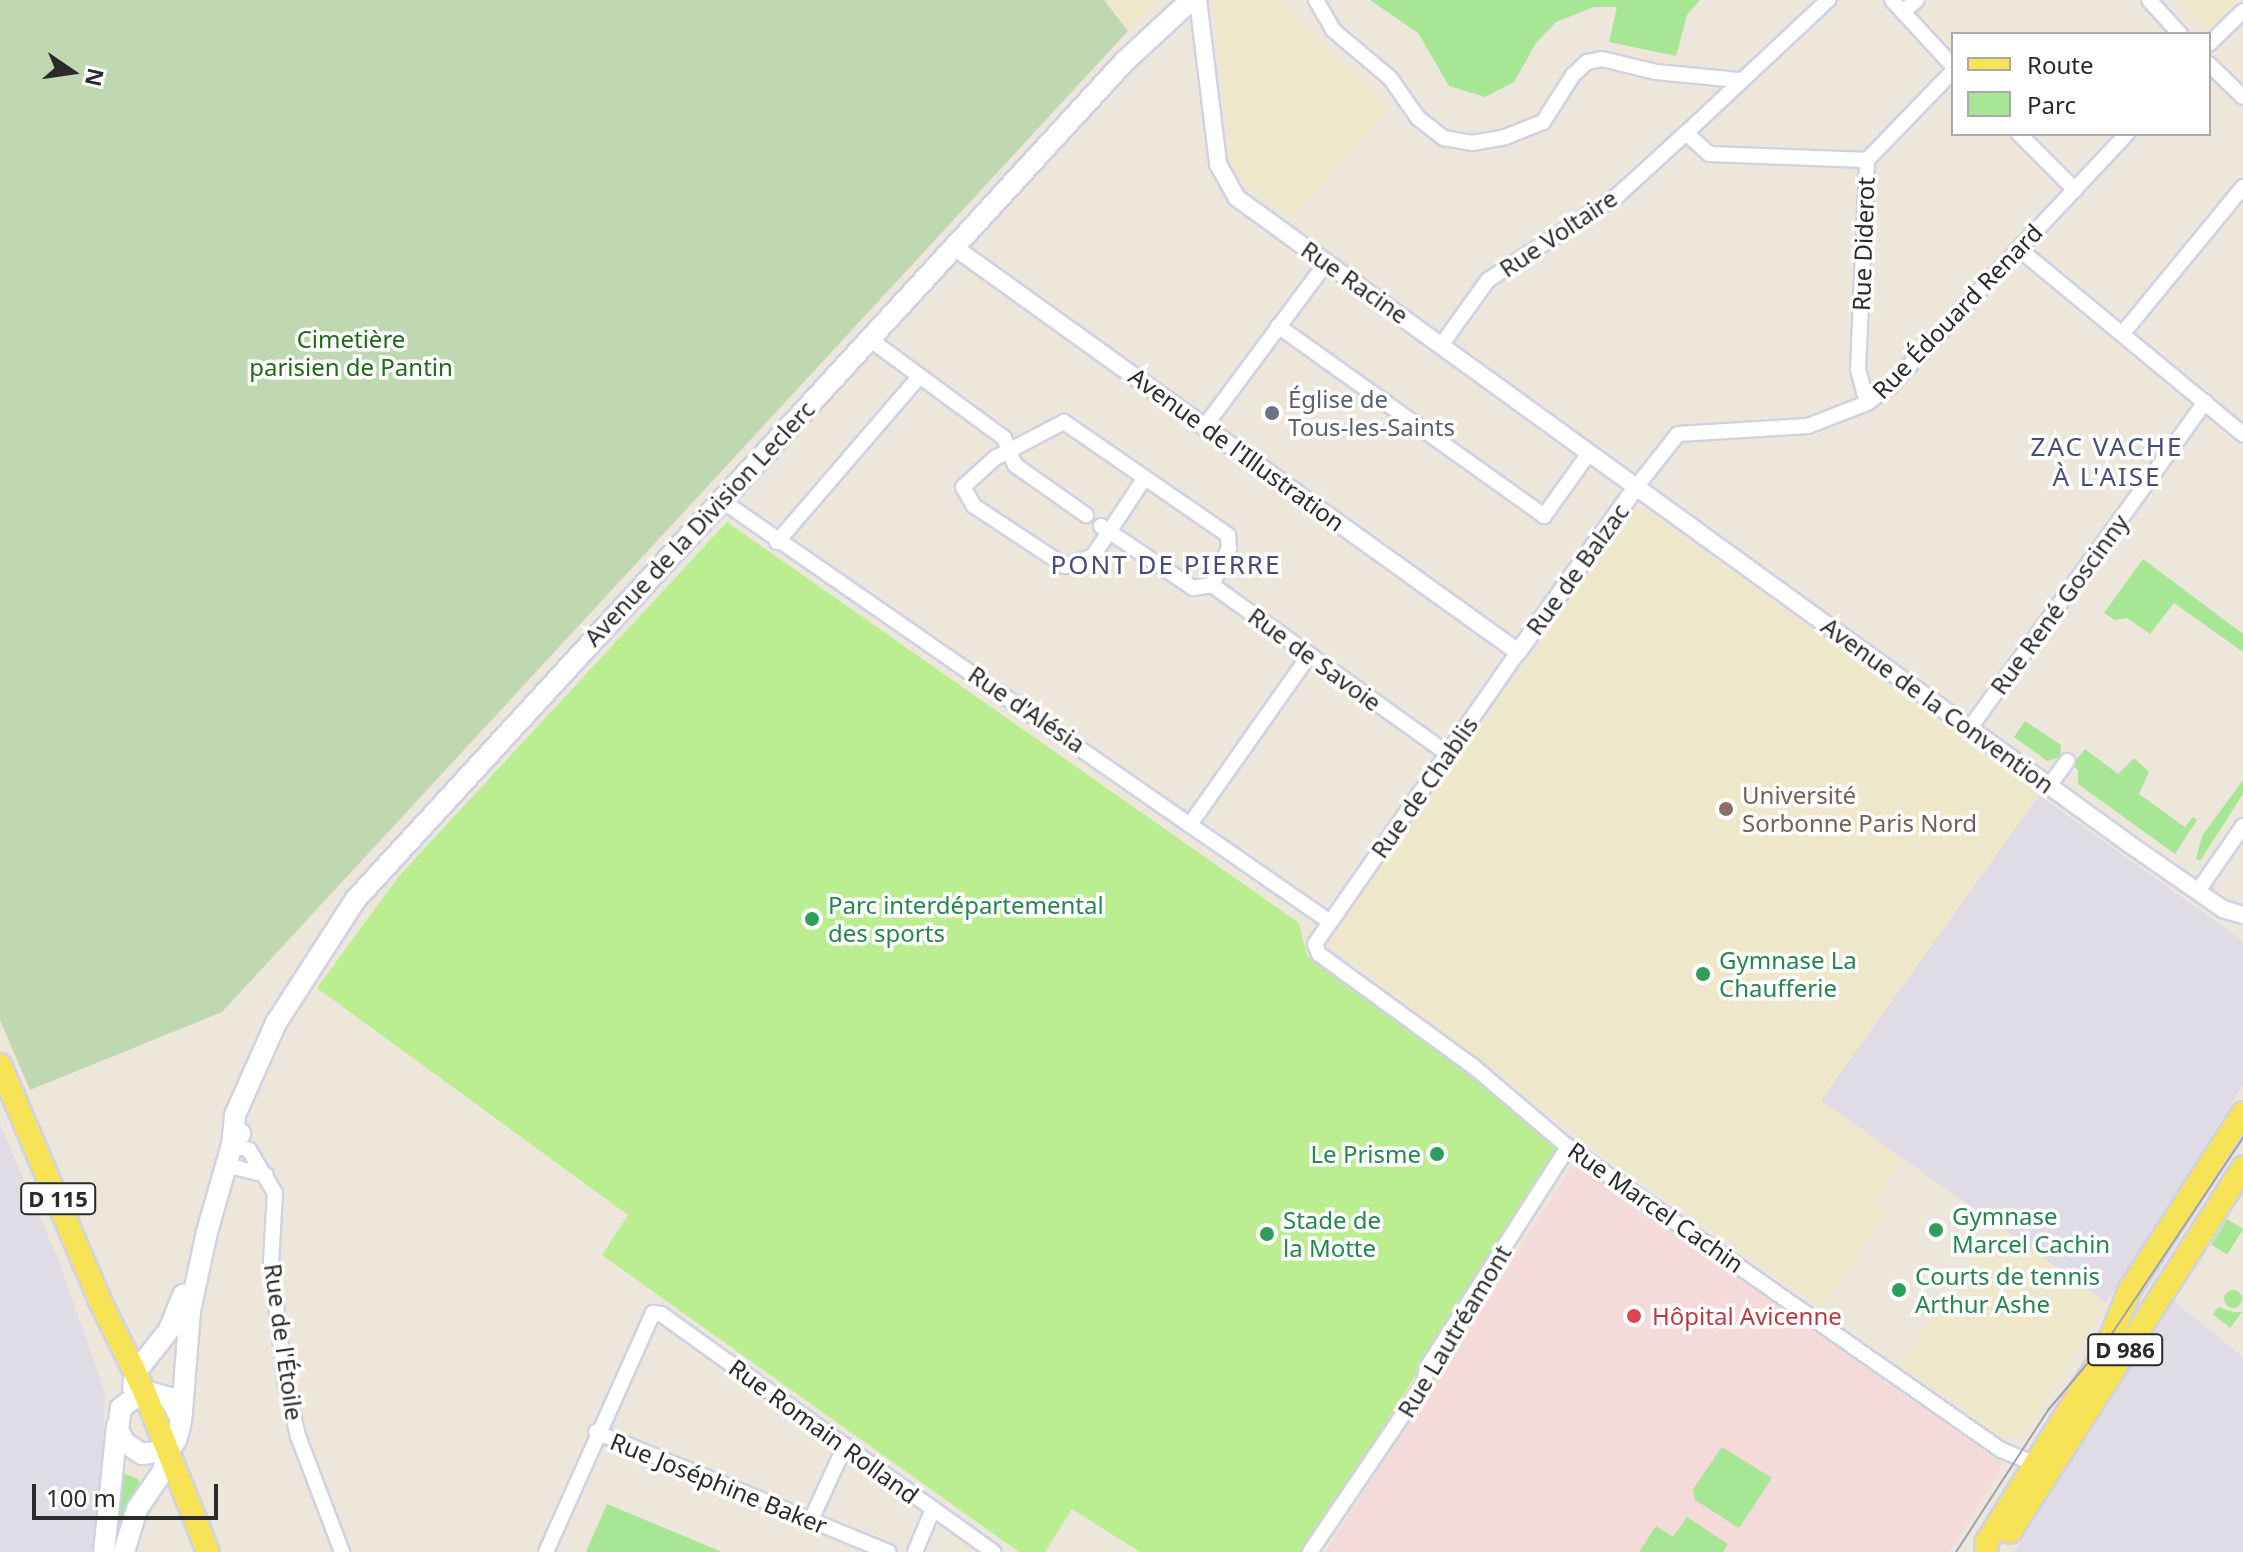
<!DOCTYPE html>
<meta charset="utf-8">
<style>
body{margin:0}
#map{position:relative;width:2243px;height:1552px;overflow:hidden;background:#ede7db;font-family:"Noto Sans",sans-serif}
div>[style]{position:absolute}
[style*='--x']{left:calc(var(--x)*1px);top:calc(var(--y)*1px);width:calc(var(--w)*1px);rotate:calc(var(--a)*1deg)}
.industrial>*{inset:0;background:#e0dce5}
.education>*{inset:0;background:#efe7ca}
.medical>*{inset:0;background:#f4dad8}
.green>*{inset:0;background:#a7e695;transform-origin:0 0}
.round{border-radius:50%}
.cemetery>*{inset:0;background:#c0d8b2}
.pitch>*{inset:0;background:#bbee90}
.roads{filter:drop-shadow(2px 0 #d0d2e4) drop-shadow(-2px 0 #d0d2e4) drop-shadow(0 2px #d0d2e4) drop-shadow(0 -2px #d0d2e4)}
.minor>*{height:14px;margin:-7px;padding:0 7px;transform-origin:7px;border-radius:7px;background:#fff}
.tertiary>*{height:16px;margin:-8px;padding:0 8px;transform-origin:8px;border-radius:8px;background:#fff}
.secondary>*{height:20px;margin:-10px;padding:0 10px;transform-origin:10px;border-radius:10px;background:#fff}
.primary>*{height:22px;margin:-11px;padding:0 11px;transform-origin:11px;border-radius:11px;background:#f7e456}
.tram>*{height:2px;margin:-1px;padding:0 1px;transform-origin:1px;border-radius:1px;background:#9e9eb5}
.dots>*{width:22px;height:22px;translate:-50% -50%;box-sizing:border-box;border:4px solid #fff;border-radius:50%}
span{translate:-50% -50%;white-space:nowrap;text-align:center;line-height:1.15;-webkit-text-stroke:7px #fff;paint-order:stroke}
.shield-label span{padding:2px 6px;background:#fff;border:2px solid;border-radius:6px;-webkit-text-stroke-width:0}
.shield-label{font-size:22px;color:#2a2a2a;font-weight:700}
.street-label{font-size:24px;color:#2a2a2a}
.park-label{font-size:24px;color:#1e6a17}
.worship-label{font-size:24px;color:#5b616d}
.left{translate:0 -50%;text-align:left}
.education-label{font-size:24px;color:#785e54}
.leisure-label{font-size:24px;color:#27864d}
.right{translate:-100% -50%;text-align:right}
.health-label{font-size:24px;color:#be3a42}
.neighbourhood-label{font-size:26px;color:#484c7d;letter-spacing:2px}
.legend{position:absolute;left:1951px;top:32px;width:260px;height:104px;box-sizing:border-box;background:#fff;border:2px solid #aaa;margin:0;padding:10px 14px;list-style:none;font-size:24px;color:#2a2a2a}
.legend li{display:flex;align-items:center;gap:16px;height:40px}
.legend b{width:40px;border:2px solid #aaa}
.north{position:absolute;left:32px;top:32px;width:80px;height:80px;-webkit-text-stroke:6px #fff;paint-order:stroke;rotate:103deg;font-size:22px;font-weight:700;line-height:32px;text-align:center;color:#2a2a2a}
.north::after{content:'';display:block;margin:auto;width:28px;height:36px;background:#2a2a2a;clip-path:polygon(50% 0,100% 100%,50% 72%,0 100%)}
.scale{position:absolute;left:32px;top:1484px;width:186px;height:36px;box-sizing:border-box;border:4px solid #2a2a2a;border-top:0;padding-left:10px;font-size:24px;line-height:28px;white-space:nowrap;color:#2a2a2a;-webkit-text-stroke:6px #fff;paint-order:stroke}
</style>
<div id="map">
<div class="industrial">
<i style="clip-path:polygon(2039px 795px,2243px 941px,2243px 1085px,2106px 1303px,1821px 1100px)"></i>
<i style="clip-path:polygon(0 1124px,59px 1261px,105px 1393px,102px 1496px,93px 1552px,0 1552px)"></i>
<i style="clip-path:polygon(2174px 1301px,2243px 1357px,2243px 1552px,2014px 1552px)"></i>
</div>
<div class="education">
<i style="clip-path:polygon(1106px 0,1160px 0,1129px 30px)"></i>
<i style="clip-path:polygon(1222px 0,1279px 0,1389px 107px,1292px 219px,1241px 180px,1232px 162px,1214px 7px)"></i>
<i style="clip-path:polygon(2177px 0,2237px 0,2206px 30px)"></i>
<i style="clip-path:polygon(1645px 509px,2039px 795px,1821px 1100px,1902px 1160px,1875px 1203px,1887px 1212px,1821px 1308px,1587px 1143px,1327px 942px,1636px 510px)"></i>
<i style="clip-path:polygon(1998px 1225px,2106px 1303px,2027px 1431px,2004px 1438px,1899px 1364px)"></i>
</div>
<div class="medical">
<i style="clip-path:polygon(1580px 1167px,2003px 1464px,1950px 1552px,1325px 1552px,1571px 1168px)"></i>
</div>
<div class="green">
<i style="clip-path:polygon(1370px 0,1700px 0,1687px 15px,1676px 56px,1609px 42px,1617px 7px,1594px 7px,1556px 22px,1536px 43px,1514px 82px,1485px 97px,1449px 86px,1418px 33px)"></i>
<i style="clip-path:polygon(2143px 559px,2243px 634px,2243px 652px,2174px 603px,2150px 634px,2127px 618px,2115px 620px,2104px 613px)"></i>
<i style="clip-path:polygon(2025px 721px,2061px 745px,2060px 757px,2047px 761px,2014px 737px)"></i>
<i style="clip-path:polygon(2085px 749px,2118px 774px,2134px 758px,2149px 772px,2139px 794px,2185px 827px,2193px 817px,2197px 820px,2175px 854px,2078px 784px,2078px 770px,2072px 765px)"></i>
<i style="clip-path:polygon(2243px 780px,2243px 794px,2200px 861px,2196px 859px,2202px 836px)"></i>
<i style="left:2227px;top:1219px;width:19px;height:30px;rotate:32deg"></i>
<i class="round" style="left:2224px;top:1290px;width:18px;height:18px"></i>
<i style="clip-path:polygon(2218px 1307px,2233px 1312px,2242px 1312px,2230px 1328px,2213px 1314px)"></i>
<i style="clip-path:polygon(1722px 1447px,1772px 1478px,1739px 1528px,1695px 1500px,1693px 1489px)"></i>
<i style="clip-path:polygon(121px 1472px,138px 1479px,143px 1490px,119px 1552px,111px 1552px)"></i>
<i style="clip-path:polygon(607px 1504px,722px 1552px,586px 1552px)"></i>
<i style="clip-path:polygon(1687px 1517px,1728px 1544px,1723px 1552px,1639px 1552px,1656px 1526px,1673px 1537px)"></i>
</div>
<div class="cemetery">
<i style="clip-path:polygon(0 0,1104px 0,1128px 31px,222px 1012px,30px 1090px,0 1020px)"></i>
</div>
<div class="pitch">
<i style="clip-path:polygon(727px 522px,1299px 923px,1307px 956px,1429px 1041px,1556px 1145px,1557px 1155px,1303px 1552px,1140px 1552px,1072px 1509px,1045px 1552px,1019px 1552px,602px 1255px,628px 1215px,317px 988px,399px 876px)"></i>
</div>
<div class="roads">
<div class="minor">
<i style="--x:1316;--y:0;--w:34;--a:60"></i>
<i style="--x:1333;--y:30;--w:75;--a:40.1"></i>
<i style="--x:1390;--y:78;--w:49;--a:55"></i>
<i style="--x:1418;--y:118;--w:33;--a:38"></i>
<i style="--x:1444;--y:138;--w:28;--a:10"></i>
<i style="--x:1472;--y:143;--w:34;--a:-10"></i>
<i style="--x:1505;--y:137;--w:41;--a:-21.5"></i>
<i style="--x:1543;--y:122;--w:56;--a:-57.4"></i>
<i style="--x:1573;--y:75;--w:19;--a:-43"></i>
<i style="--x:1587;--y:62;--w:15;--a:-11"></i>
<i style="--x:1602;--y:59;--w:56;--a:13.5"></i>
<i style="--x:1656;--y:72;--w:83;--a:5.5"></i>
<i style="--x:1892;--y:0;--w:90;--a:47.3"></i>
<i style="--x:2149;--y:0;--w:46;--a:47.6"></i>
<i style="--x:1903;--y:12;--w:18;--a:-41"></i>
<i style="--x:2209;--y:44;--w:47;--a:-44.1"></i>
<i style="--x:2209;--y:64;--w:47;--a:44.1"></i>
<i style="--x:1686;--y:133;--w:195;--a:-43.1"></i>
<i style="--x:2019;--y:134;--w:79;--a:45"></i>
<i style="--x:2019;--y:249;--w:291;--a:39.6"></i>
<i style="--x:1278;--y:326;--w:327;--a:35.5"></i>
<i style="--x:1544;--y:516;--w:77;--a:-54.5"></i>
<i style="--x:2123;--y:333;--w:189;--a:-50.6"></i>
<i style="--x:868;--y:338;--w:169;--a:36.3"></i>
<i style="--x:1004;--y:438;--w:29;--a:68"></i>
<i style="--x:1015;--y:465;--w:87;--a:35.2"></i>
<i style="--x:1442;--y:344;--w:79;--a:-54.3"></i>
<i style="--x:1488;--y:280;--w:154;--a:-33.1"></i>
<i style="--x:1617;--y:196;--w:93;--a:-42.4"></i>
<i style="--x:1686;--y:133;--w:31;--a:42"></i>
<i style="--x:1709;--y:154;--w:158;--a:2.2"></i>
<i style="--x:1867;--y:403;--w:34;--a:-105"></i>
<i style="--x:1858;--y:370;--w:210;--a:-87.5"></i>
<i style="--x:1867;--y:160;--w:124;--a:-46"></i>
<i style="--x:1205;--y:426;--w:204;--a:-53.4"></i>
<i style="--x:1144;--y:479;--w:92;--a:123.5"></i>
<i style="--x:1093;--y:556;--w:30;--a:160"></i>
<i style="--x:1065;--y:566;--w:109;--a:-146.6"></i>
<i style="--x:974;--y:506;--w:22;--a:-120"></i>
<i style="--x:963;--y:487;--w:43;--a:-42.2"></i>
<i style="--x:995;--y:458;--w:78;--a:-27.6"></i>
<i style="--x:1064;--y:422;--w:199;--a:34.6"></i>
<i style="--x:1228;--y:535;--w:13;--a:86"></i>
<i style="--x:1229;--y:548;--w:41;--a:114.7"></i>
<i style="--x:1637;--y:486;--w:66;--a:-51.7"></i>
<i style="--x:1678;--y:434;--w:130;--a:-3.5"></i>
<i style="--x:1808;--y:426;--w:63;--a:-21.3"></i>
<i style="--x:1867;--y:403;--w:29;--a:-36"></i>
<i style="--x:1890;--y:386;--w:346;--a:-46.8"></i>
<i style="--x:721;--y:500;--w:741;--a:34.72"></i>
<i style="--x:1101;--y:526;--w:111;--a:34"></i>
<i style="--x:1193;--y:588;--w:19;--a:-9"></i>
<i style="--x:777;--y:542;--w:218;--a:-49.3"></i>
<i style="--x:1212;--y:585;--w:289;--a:35.6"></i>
<i style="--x:1518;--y:652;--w:329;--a:124.8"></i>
<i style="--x:1330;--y:922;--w:27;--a:124"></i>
<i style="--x:1315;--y:944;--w:11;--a:68"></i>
<i style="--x:1319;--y:954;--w:192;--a:36.1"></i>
<i style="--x:1474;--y:1067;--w:123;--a:40.4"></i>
<i style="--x:1568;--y:1147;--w:528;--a:34.98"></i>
<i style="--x:2001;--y:1450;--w:37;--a:22"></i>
<i style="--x:1970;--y:728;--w:402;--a:-54.2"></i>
<i style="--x:2049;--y:786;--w:31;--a:-54"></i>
<i style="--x:1191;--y:823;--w:204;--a:-54.8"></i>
<i style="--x:2198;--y:891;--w:79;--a:-55.3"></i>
<i style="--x:232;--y:1145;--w:18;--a:16"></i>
<i style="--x:249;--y:1150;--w:50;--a:58.8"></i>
<i style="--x:275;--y:1193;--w:70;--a:93.3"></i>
<i style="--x:271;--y:1263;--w:119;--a:83.2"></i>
<i style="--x:285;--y:1381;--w:57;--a:76.7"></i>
<i style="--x:298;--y:1436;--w:124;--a:69.2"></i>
<i style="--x:226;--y:1165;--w:41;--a:14"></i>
<i style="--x:596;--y:1432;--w:316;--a:22.3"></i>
<i style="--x:810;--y:1522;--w:84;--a:-65.3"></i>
<i style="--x:546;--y:1552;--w:262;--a:-65.9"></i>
<i style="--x:653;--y:1313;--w:8;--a:7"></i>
<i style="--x:661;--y:1314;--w:409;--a:35.6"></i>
<i style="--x:915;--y:1552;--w:47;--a:-67.3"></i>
<i style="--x:1310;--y:1552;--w:202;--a:-55.9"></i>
<i style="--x:1423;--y:1385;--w:20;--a:-75"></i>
<i style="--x:1428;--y:1366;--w:260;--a:-57.4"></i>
</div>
<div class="tertiary">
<i style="--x:1198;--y:0;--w:165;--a:83"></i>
<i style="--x:1218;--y:164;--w:39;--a:61"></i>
<i style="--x:1237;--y:198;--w:1100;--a:35.9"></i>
<i style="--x:2128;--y:843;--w:116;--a:34.8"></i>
<i style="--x:2223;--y:909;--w:21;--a:17"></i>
<i style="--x:954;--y:247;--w:694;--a:35.68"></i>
<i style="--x:1518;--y:652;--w:204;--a:-54.4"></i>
</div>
<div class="secondary">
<i style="--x:232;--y:1145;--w:30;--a:-84"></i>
<i style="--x:235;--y:1115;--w:101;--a:-66"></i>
<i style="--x:276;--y:1023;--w:148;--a:-57.2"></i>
<i style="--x:356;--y:899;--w:1137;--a:-47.46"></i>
<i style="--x:1125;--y:61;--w:90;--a:-42.7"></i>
<i style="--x:133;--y:1388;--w:15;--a:-82"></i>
<i style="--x:135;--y:1373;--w:55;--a:-51.7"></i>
<i style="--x:169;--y:1330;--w:38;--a:-68"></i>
<i style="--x:181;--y:1419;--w:24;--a:-118"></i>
<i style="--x:170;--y:1398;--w:27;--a:-165"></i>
<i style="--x:144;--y:1391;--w:29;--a:144"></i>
<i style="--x:121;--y:1408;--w:22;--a:98"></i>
<i style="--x:118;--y:1430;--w:13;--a:63"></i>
<i style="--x:124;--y:1442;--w:22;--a:34"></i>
<i style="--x:142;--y:1454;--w:27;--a:-8"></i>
<i style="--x:169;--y:1450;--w:12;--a:-55"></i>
<i style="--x:176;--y:1440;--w:15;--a:-74"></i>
<i style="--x:180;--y:1426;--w:15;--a:-82"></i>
<i style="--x:182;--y:1411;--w:100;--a:-85.4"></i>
<i style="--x:190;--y:1311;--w:81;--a:-77.9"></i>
<i style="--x:207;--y:1232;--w:91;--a:-74"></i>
<i style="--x:232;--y:1145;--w:14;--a:-54"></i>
<i style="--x:104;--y:1552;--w:127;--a:-84.1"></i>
<i style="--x:124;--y:1552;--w:45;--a:-73.2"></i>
<i style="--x:137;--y:1509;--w:46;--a:-55.6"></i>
<i style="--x:163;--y:1471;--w:22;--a:-74"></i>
</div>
<div class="primary">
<i style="--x:0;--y:1065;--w:256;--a:67"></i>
<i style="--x:100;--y:1301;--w:100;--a:63.9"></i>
<i style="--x:144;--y:1391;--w:173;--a:68.3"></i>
<i style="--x:2010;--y:1532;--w:433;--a:-57.4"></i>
<i style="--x:1987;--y:1552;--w:9;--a:-96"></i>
<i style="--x:1986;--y:1543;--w:227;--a:-58.1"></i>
<i style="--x:2106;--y:1350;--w:63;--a:-68.7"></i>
<i style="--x:2129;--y:1291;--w:211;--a:-57.4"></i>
</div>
</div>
<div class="tram">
<i style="--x:1956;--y:1552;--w:171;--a:-57"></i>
<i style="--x:2049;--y:1409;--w:93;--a:-49.8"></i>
<i style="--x:2109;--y:1338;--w:241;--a:-56.2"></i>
</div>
<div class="dots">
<i style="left:1272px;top:413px;background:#6b7280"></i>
<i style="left:1726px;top:809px;background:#8d6e63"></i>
<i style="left:812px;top:919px;background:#2e9e5b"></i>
<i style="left:1703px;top:974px;background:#2e9e5b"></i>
<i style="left:1437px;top:1154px;background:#2e9e5b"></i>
<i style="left:1936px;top:1230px;background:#2e9e5b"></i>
<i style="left:1267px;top:1234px;background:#2e9e5b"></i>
<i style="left:1899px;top:1290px;background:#2e9e5b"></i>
<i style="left:1634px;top:1316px;background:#e0444e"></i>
</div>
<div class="shield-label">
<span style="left:58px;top:1199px">D 115</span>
<span style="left:2125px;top:1350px">D 986</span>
</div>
<div class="street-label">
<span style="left:1558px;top:233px;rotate:-34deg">Rue Voltaire</span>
<span style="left:1863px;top:244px;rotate:-88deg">Rue Diderot</span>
<span style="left:1355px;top:282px;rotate:35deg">Rue Racine</span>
<span style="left:1957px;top:311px;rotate:-46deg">Rue Édouard Renard</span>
<span style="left:1237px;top:449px;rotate:36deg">Avenue de l'Illustration</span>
<span style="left:699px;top:523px;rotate:-47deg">Avenue de la Division Leclerc</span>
<span style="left:1577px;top:569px;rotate:-54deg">Rue de Balzac</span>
<span style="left:2059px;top:604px;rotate:-54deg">Rue René Goscinny</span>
<span style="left:1315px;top:659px;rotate:36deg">Rue de Savoie</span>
<span style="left:1938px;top:705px;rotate:36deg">Avenue de la Convention</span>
<span style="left:1027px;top:709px;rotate:34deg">Rue d'Alésia</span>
<span style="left:1424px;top:787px;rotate:-55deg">Rue de Chablis</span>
<span style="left:1656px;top:1207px;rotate:35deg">Rue Marcel Cachin</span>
<span style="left:1454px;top:1331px;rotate:-59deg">Rue Lautréamont</span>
<span style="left:284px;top:1342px;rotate:82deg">Rue de l'Étoile</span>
<span style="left:824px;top:1431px;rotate:36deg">Rue Romain Rolland</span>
<span style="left:719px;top:1483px;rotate:22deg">Rue Joséphine Baker</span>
</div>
<div class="park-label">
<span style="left:351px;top:353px">Cimetière<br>parisien de Pantin</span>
</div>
<div class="worship-label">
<span class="left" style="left:1288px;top:413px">Église de<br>Tous-les-Saints</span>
</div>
<div class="education-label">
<span class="left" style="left:1742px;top:809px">Université<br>Sorbonne Paris Nord</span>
</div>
<div class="leisure-label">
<span class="left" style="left:828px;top:919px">Parc interdépartemental<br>des sports</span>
<span class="left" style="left:1719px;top:974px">Gymnase La<br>Chaufferie</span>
<span class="right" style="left:1421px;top:1154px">Le Prisme</span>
<span class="left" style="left:1952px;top:1230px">Gymnase<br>Marcel Cachin</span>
<span class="left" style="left:1283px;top:1234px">Stade de<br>la Motte</span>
<span class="left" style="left:1915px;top:1290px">Courts de tennis<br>Arthur Ashe</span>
</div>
<div class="health-label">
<span class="left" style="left:1652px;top:1316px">Hôpital Avicenne</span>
</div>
<div class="neighbourhood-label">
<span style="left:2107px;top:462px">ZAC VACHE<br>À L'AISE</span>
<span style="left:1166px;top:565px">PONT DE PIERRE</span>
</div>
<ul class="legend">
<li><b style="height:10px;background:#f7e456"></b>Route</li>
<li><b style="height:22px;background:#a7e695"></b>Parc</li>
</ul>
<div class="north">N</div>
<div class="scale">100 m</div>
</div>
